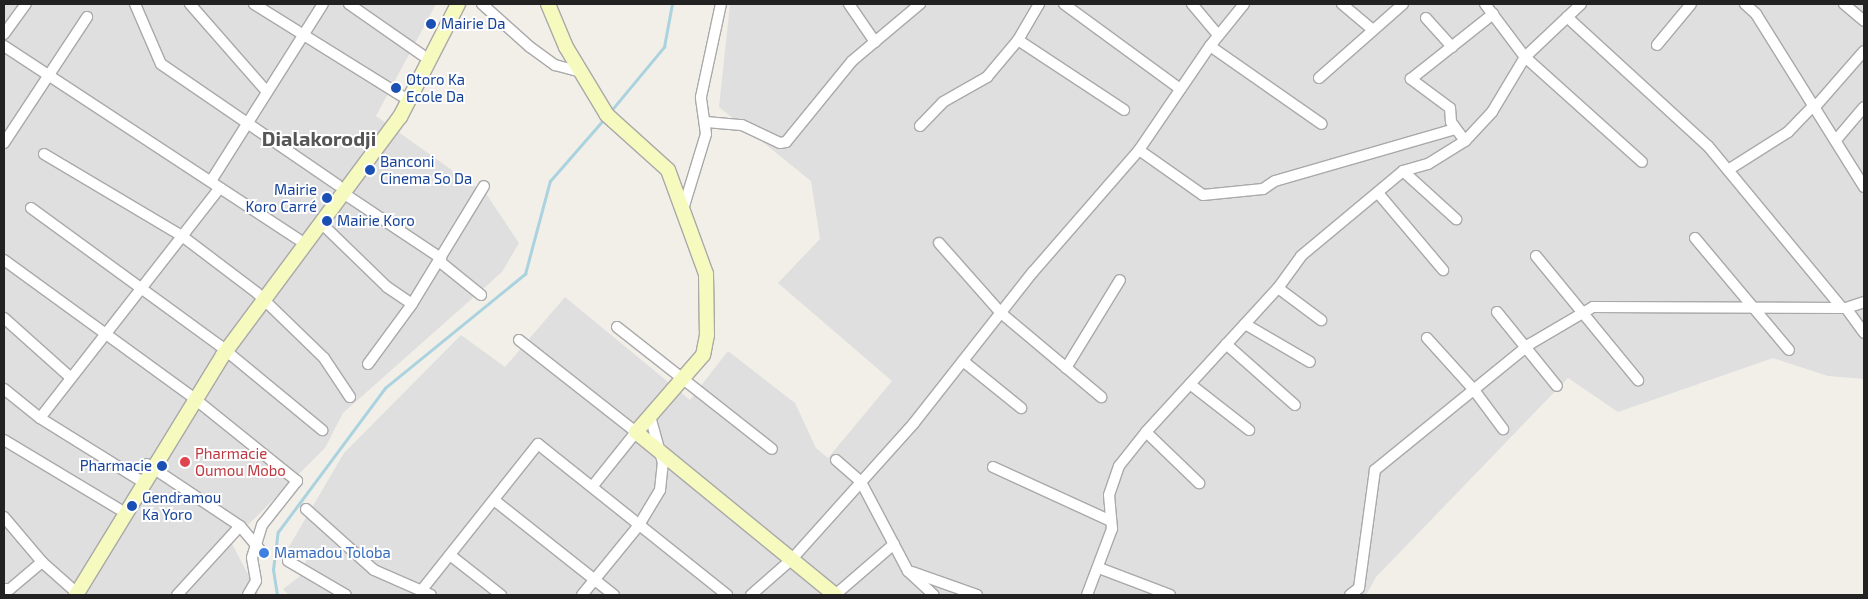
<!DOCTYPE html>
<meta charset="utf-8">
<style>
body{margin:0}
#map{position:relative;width:1868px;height:599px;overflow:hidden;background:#f2efe9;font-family:"Exo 2",sans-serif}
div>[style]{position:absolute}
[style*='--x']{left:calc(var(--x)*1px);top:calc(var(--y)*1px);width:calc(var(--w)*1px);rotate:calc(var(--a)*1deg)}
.residential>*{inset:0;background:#e0dfdf}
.stream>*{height:2.5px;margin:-1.25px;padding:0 1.25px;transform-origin:1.25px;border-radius:1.25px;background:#aad3df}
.roads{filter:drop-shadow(1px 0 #a9a9a9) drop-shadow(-1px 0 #a9a9a9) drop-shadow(0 1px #a9a9a9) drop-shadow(0 -1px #a9a9a9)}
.street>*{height:10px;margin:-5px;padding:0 5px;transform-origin:5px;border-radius:5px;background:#fff}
.secondary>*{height:14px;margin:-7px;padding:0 7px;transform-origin:7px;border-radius:7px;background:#f7fabf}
.dots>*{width:14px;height:14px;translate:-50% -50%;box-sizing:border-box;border:2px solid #fff;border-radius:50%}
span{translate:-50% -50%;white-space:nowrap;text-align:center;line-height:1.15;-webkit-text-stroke:4px #fff;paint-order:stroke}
.transit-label{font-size:15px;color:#164399}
.left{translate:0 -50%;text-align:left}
.right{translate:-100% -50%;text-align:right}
.health-label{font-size:15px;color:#be3a42}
.shop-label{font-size:15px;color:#366cbe}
.district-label{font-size:20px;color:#555;font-weight:700}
.frame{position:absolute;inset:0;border:5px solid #222;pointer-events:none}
</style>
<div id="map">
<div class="residential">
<i style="clip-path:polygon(4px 4px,436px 4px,376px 116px,487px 195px,519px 243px,502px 272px,343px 413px,325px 448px,231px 542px,259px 595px,4px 595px)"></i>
<i style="clip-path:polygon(730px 4px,1864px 4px,1864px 379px,1828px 376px,1773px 358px,1618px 412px,1568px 378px,1376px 577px,1366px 595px,289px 595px,283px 589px,299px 577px,307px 559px,287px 550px,344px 453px,461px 335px,505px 367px,565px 297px,690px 400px,728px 351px,795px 403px,816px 448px,828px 458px,892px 381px,778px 283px,820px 239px,811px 181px,719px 107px)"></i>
</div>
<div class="stream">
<i style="--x:610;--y:112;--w:85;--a:-50.3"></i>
<i style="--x:664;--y:47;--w:44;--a:-79.5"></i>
<i style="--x:277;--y:595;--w:25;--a:-99"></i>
<i style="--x:273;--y:570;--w:38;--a:-83"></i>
<i style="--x:278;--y:532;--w:179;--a:-53.4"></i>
<i style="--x:385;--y:388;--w:181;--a:-39.2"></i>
<i style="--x:525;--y:274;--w:96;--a:-75"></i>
<i style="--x:550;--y:181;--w:84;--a:-48.9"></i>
</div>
<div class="roads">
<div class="street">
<i style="--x:135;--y:4;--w:65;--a:66.6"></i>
<i style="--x:161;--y:64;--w:214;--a:34.4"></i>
<i style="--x:190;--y:4;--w:117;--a:48.8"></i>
<i style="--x:254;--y:4;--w:174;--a:31.9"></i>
<i style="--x:349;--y:4;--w:89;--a:34.9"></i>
<i style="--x:482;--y:4;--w:64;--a:41.9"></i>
<i style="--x:530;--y:47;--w:31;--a:36"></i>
<i style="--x:555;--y:65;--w:27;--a:15"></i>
<i style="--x:849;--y:4;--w:46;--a:55.6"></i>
<i style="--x:1064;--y:4;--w:144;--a:36.2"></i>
<i style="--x:1192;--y:4;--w:40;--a:50"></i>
<i style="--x:1342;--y:4;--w:40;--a:40"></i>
<i style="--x:1485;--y:4;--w:66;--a:53"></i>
<i style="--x:1525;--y:57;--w:157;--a:41.9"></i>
<i style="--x:1745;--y:4;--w:15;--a:42"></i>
<i style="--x:1756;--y:14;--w:204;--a:58"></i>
<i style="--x:1844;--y:4;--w:26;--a:40"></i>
<i style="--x:1567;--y:17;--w:191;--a:42.5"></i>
<i style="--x:1708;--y:146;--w:210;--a:50.4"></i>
<i style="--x:1426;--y:18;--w:39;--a:48"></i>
<i style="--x:4;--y:34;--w:37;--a:-54"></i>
<i style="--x:1018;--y:40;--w:127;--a:33.4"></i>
<i style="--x:1657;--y:45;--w:53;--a:-50.3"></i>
<i style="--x:4;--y:46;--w:352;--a:33.3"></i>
<i style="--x:1210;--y:46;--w:136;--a:34.9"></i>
<i style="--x:1319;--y:78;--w:112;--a:-41.4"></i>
<i style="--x:1815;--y:107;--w:74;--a:-48.8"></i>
<i style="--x:706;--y:122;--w:36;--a:5"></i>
<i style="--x:742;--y:125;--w:42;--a:25.3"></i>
<i style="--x:780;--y:143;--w:6;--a:-9"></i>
<i style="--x:786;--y:142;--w:104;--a:-50.8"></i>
<i style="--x:852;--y:61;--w:89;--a:-40"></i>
<i style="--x:920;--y:126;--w:33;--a:-46"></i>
<i style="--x:943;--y:102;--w:51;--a:-29.6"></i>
<i style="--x:987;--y:77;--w:48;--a:-50"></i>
<i style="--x:1018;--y:40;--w:42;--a:-59.7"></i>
<i style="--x:1836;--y:140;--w:43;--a:-49.7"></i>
<i style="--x:1465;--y:141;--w:24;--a:-126"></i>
<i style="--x:1451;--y:122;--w:14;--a:-94"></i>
<i style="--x:1450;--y:108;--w:49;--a:-143.4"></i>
<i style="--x:1411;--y:79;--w:105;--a:-38.4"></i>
<i style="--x:4;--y:143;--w:151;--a:-56.6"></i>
<i style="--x:1139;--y:150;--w:78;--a:35.1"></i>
<i style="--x:1203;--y:195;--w:60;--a:-5.7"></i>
<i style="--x:1263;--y:189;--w:14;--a:-34"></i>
<i style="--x:1275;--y:181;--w:187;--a:-16.1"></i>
<i style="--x:44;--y:154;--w:161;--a:30.7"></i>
<i style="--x:182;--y:236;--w:94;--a:37.2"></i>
<i style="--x:257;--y:293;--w:93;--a:44.1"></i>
<i style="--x:324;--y:358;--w:47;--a:56.3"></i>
<i style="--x:1728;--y:170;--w:71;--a:-32.3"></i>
<i style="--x:1788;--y:132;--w:37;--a:-46"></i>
<i style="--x:1403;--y:171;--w:72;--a:42.2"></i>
<i style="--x:211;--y:181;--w:209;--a:-57.7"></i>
<i style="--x:343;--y:193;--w:118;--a:33.6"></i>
<i style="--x:1378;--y:193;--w:101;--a:49.8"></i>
<i style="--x:684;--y:206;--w:75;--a:-73"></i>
<i style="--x:706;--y:134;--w:37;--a:-98"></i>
<i style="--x:701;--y:97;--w:95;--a:-77.9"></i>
<i style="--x:31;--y:208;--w:233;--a:36.1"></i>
<i style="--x:219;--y:345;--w:134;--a:39.5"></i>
<i style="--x:321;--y:223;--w:92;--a:44.1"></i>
<i style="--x:387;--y:287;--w:30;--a:34"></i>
<i style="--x:1695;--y:238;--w:146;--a:50"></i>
<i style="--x:939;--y:243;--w:94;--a:48.5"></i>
<i style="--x:1001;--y:313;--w:131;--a:40"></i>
<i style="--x:1536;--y:256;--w:161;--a:50.6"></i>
<i style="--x:4;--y:260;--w:236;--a:36"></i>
<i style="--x:195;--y:399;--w:131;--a:38.8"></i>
<i style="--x:297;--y:481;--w:56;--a:128.5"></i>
<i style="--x:262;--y:525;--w:34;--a:107"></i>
<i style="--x:252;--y:558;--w:23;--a:80"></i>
<i style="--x:256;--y:581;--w:16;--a:120"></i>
<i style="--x:439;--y:261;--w:54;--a:39"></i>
<i style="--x:1278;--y:288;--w:54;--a:36.7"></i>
<i style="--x:1846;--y:308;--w:31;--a:54"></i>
<i style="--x:1497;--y:312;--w:95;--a:51"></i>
<i style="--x:4;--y:318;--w:90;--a:41.8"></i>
<i style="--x:1245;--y:324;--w:75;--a:30.3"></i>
<i style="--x:617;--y:327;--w:197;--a:38.2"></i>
<i style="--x:1427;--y:338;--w:70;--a:47.9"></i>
<i style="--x:1474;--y:390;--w:49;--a:53.4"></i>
<i style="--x:519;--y:340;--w:149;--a:38.2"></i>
<i style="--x:636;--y:432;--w:70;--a:128.7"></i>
<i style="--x:1226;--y:344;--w:92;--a:41.5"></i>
<i style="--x:963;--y:361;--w:75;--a:39"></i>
<i style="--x:368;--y:364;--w:74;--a:-53.7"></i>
<i style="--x:412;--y:304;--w:138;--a:-58.6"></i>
<i style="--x:1066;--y:368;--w:103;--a:-58.5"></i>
<i style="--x:1190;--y:384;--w:75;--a:37.9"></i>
<i style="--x:4;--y:389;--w:46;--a:38.9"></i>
<i style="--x:40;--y:418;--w:115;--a:31.9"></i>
<i style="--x:40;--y:418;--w:292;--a:-52"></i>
<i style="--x:1146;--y:432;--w:74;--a:43.9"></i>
<i style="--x:4;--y:440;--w:134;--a:31"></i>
<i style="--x:836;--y:460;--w:33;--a:41"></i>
<i style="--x:861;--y:482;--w:101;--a:62.2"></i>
<i style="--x:908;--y:571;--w:35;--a:43"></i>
<i style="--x:147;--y:464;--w:112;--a:33.7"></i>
<i style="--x:240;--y:526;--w:34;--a:50"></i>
<i style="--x:993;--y:467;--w:130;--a:24.6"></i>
<i style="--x:494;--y:500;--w:153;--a:38.4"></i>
<i style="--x:306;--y:509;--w:91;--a:41.9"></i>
<i style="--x:374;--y:570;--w:62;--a:23.7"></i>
<i style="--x:4;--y:517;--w:59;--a:49.8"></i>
<i style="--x:42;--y:562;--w:47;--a:41.5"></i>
<i style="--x:450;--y:555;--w:65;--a:38.1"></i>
<i style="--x:288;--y:561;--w:67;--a:30.4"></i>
<i style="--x:1099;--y:568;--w:76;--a:20.8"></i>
<i style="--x:912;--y:572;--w:69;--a:19.5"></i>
<i style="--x:4;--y:589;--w:6;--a:0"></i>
<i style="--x:10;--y:589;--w:42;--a:-40.2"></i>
<i style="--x:421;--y:591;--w:188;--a:-51.5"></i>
<i style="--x:538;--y:444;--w:242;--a:38.6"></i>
<i style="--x:177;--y:595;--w:93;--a:-47.6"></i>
<i style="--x:582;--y:595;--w:90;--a:-50.8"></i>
<i style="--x:639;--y:525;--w:41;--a:-59"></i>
<i style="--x:660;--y:490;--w:27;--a:-84"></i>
<i style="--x:663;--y:463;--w:49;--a:-105.5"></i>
<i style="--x:751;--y:595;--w:55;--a:-41.3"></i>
<i style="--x:792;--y:559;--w:183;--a:-48.1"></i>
<i style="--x:914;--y:423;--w:192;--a:-51.8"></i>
<i style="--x:1033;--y:272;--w:162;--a:-49"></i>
<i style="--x:1139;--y:150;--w:126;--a:-55.7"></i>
<i style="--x:1210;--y:46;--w:54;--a:-51"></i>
<i style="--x:835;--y:595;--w:78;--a:-40.8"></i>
<i style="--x:1087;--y:595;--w:71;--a:-69.3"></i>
<i style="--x:1112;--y:529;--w:34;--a:-95"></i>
<i style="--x:1109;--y:495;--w:31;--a:-71"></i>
<i style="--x:1119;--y:466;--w:43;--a:-51.5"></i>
<i style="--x:1146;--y:432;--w:195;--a:-47.5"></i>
<i style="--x:1278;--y:288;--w:39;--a:-54"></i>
<i style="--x:1301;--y:256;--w:133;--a:-39.8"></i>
<i style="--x:1403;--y:171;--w:26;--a:-16"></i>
<i style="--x:1428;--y:164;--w:44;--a:-31.9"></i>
<i style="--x:1465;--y:141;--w:40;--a:-47"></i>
<i style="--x:1492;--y:112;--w:64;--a:-59"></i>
<i style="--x:1525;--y:57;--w:77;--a:-43.4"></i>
<i style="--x:1350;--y:595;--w:11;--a:-38"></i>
<i style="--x:1359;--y:588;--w:119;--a:-82.3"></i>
<i style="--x:1375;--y:470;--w:200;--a:-39.1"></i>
<i style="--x:1530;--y:344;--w:73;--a:-30.4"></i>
<i style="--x:1593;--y:307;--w:253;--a:0.2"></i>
<i style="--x:1846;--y:308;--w:19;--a:-18"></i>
</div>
<div class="secondary">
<i style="--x:548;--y:4;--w:47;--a:67.3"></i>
<i style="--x:566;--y:47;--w:79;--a:58.9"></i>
<i style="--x:607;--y:115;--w:82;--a:42"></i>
<i style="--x:668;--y:170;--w:111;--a:69.9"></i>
<i style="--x:706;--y:274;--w:61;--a:89.1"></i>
<i style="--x:707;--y:335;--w:20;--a:101"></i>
<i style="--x:703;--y:355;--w:102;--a:131"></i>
<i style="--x:636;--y:432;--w:257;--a:39.3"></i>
<i style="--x:76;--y:595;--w:281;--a:-58.5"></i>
<i style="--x:223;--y:355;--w:297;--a:-53.4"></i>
<i style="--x:400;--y:117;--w:127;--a:-62.8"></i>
</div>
</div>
<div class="dots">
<i style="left:431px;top:24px;background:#1a4fb4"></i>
<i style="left:396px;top:88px;background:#1a4fb4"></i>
<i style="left:370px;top:170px;background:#1a4fb4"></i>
<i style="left:327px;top:198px;background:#1a4fb4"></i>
<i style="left:327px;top:221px;background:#1a4fb4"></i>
<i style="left:185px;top:462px;background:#e0444e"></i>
<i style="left:162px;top:466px;background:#1a4fb4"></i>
<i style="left:132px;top:506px;background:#1a4fb4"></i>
<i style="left:264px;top:553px;background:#3f7fe0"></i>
</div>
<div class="transit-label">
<span class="left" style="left:441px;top:24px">Mairie Da</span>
<span class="left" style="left:406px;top:88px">Otoro Ka<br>Ecole Da</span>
<span class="left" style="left:380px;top:170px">Banconi<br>Cinema So Da</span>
<span class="right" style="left:317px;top:198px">Mairie<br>Koro Carré</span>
<span class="left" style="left:337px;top:221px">Mairie Koro</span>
<span class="right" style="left:152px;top:466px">Pharmacie</span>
<span class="left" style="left:142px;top:506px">Gendramou<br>Ka Yoro</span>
</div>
<div class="health-label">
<span class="left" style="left:195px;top:462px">Pharmacie<br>Oumou Mobo</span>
</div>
<div class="shop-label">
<span class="left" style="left:274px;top:553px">Mamadou Toloba</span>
</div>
<div class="district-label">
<span style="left:319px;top:138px">Dialakorodji</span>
</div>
<div class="frame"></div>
</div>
